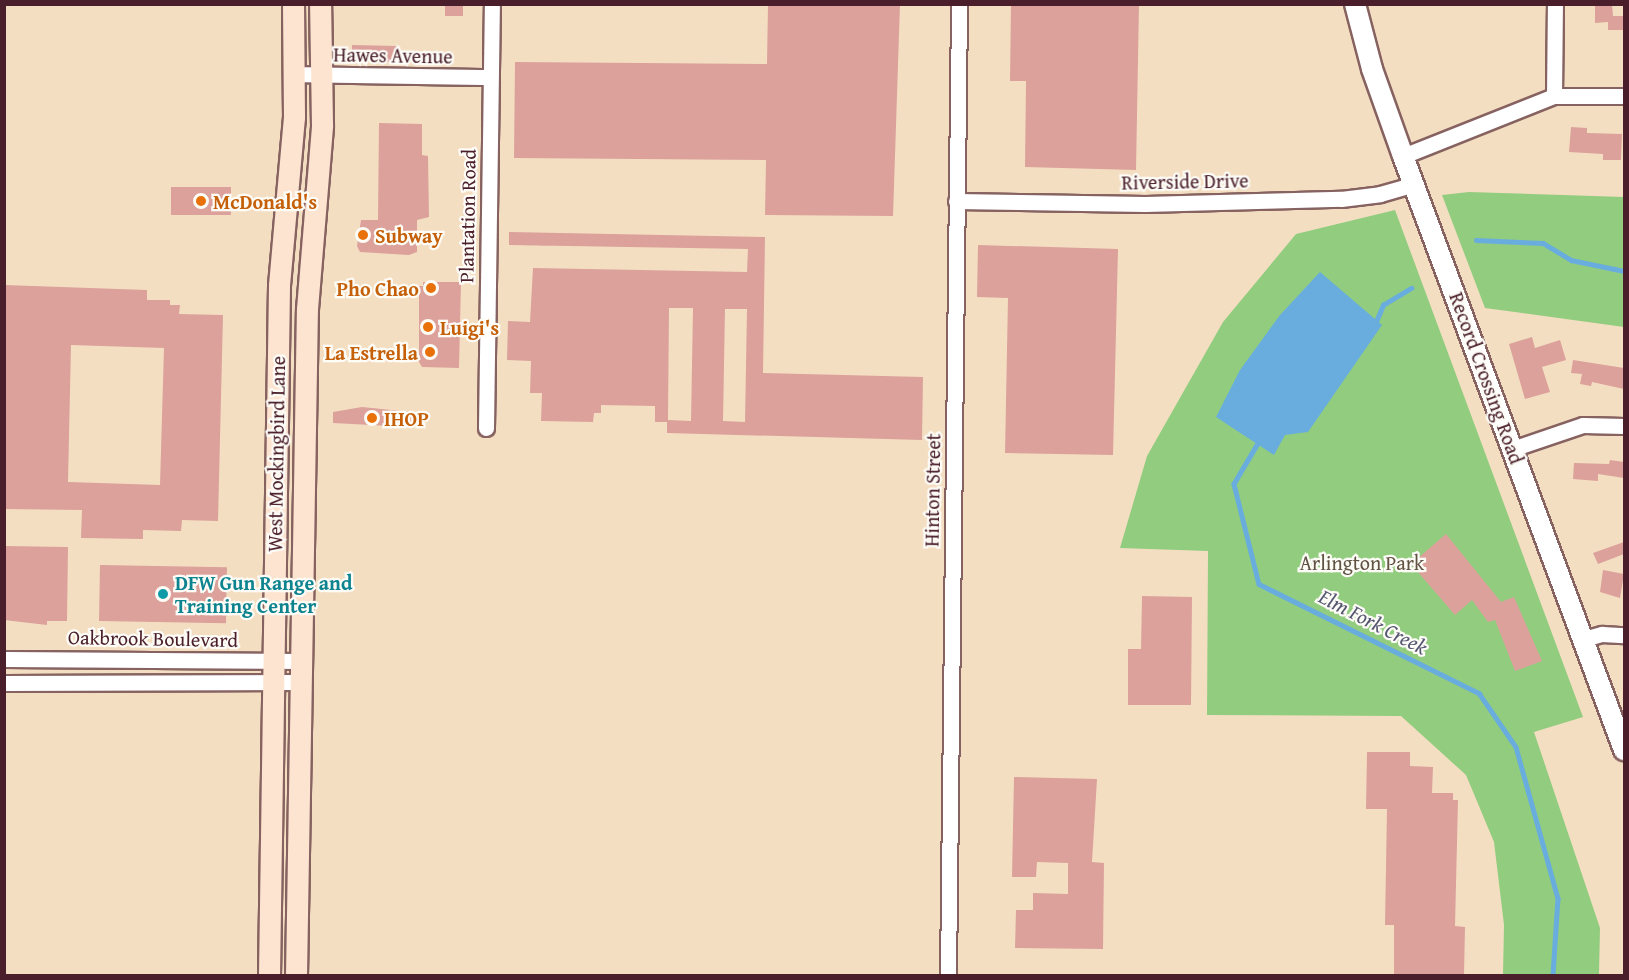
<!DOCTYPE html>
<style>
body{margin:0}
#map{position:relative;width:1629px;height:980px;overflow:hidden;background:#f4dec2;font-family:"Gentium Book Plus",serif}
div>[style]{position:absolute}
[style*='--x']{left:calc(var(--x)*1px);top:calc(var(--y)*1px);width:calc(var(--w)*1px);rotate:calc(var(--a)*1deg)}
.green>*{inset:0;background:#92cc7f}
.water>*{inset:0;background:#69adde}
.stream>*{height:4.5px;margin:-2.25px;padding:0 2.25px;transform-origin:2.25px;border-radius:2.25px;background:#69adde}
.building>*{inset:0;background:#dba19a;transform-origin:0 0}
.roads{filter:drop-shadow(2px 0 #866260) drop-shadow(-2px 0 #866260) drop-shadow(0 2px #866260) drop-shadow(0 -2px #866260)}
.minor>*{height:15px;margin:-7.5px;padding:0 7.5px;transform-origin:7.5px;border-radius:7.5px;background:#fff}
.tertiary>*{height:20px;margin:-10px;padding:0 10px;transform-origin:10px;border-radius:10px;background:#fff}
.secondary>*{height:21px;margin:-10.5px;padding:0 10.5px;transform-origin:10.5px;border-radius:10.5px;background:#fde4d1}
.dots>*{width:16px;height:16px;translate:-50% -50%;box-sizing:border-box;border:3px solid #fdfcf7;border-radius:50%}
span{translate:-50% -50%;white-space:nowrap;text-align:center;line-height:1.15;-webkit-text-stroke:4.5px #fdfcf7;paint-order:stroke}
.street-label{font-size:20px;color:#4a1f2b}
.food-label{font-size:20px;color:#c56008;font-weight:700}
.left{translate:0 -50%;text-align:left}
.right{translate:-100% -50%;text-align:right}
.park-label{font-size:20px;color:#605344}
.culture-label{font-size:20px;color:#0d838f;font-weight:700}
.water-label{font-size:21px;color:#565873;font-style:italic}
.frame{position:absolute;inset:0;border:6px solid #4a1f2b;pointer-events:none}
</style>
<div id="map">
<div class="green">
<i style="clip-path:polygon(1469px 192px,1624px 197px,1624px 327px,1485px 308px,1442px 195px)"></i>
<i style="clip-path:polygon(1395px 210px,1583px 717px,1534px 732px,1600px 928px,1599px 975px,1503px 975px,1504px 925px,1494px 842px,1466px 775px,1401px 716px,1207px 715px,1208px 551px,1120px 548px,1147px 456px,1223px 322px,1296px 234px)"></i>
</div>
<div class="water">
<i style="clip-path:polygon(1320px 272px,1382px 325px,1308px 432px,1285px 435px,1274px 455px,1216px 417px,1240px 370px,1280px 315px)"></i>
</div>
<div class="stream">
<i style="--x:1476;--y:240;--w:67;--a:2.6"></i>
<i style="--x:1543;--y:243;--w:33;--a:31"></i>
<i style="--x:1571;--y:260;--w:54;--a:11.7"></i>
<i style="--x:1375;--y:324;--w:21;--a:-67"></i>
<i style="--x:1383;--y:305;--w:33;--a:-31"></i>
<i style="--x:1260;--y:440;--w:51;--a:120.6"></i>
<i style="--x:1234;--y:484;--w:103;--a:76"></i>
<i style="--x:1259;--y:584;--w:246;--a:26.4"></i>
<i style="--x:1479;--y:693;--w:65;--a:55.6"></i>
<i style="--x:1516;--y:747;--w:157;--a:74.5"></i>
<i style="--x:1558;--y:898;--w:78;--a:93.7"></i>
</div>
<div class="building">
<i style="left:445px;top:4px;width:18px;height:12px"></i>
<i style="clip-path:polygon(768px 4px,900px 4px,893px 216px,765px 215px,766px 160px,514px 158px,515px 62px,767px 64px)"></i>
<i style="clip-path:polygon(1011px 4px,1139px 4px,1136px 170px,1025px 167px,1026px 81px,1010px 81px)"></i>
<i style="clip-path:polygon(1595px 4px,1612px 4px,1613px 16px,1624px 16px,1624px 30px,1608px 30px,1608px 22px,1595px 23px)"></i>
<i style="clip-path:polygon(352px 45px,397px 46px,397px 62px,360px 62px,352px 55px)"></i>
<i style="clip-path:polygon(379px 123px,422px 124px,422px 155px,428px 156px,429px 217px,417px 220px,417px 252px,409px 255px,360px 252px,357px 246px,361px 220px,378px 220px)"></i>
<i style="clip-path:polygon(1571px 127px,1587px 128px,1587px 133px,1622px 134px,1621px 160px,1603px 160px,1603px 154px,1569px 152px)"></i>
<i style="left:171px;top:187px;width:60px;height:28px"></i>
<i style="clip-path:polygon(evenodd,509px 232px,765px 237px,763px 373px,923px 377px,922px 440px,667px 433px,667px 422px,655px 422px,655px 406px,601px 405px,601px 413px,594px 413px,593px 422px,541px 421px,542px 393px,530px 393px,531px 361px,507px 360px,508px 321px,530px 322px,533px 268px,747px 272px,748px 249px,509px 245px,509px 232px,669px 308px,693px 308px,691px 421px,668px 420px,669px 308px,509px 232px,725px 309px,747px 309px,745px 422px,723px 421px,725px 309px)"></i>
<i style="clip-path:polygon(978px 245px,1118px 249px,1113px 455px,1005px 453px,1008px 298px,977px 297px)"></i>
<i style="clip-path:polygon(423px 282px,461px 282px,459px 368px,422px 367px,419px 362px,419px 286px,423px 286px)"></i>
<i style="clip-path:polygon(evenodd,4px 285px,147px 290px,147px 300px,170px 300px,170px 305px,180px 305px,179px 314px,223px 315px,218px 521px,182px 520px,181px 531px,143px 530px,143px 539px,81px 538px,82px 510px,4px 509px,4px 285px,71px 345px,164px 348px,160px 485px,68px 482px,71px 345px)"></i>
<i style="clip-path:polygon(1532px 337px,1535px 348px,1560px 340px,1566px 360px,1542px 367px,1550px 392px,1525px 399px,1509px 344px)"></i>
<i style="clip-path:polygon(1573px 360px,1624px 368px,1624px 389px,1592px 382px,1591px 386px,1580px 384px,1582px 374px,1571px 373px)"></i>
<i style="clip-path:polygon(362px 407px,411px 412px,410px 427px,333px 423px,333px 412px)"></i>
<i style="clip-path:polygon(1610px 460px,1624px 462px,1624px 478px,1598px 474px,1598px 481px,1573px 479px,1574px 463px,1609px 464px)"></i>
<i style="clip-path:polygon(1446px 534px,1501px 602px,1514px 597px,1542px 661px,1515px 671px,1495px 620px,1488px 622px,1472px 600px,1455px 615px,1411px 564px)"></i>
<i style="clip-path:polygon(1624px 542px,1624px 554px,1598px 564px,1593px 553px)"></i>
<i style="clip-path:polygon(4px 546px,68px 547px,67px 621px,47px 621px,47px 625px,4px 620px)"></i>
<i style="left:100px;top:565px;width:127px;height:56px;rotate:1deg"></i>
<i style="clip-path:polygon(1603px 570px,1624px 574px,1620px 598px,1600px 592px)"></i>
<i style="clip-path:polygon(1142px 596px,1192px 597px,1191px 705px,1128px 705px,1128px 649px,1141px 649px)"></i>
<i style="clip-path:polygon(1367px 752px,1410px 752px,1410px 766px,1433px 767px,1432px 793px,1453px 793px,1453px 800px,1458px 800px,1455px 926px,1465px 927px,1464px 975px,1394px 975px,1394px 925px,1385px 925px,1387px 809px,1366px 809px)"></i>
<i style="clip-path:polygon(1014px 777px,1097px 779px,1092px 862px,1104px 863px,1103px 949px,1015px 948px,1016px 910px,1033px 910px,1033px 893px,1068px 894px,1068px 863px,1037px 862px,1036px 877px,1012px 877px)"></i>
</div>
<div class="roads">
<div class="minor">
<i style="--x:295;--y:74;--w:195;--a:0.9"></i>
<i style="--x:1554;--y:96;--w:92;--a:-89.4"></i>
<i style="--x:1403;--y:156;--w:162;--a:-21.7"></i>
<i style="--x:1554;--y:96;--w:70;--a:0"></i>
<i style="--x:956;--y:201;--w:189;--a:0.9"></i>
<i style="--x:1145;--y:204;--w:196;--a:-1.5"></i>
<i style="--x:1341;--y:199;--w:39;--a:-7"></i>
<i style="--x:1380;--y:194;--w:35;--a:-16"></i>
<i style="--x:486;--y:428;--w:424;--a:-89.2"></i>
<i style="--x:1512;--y:449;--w:75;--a:-18.7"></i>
<i style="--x:1583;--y:425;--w:41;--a:1.4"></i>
<i style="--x:1584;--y:639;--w:19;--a:-16"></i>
<i style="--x:1602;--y:634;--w:22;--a:3"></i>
<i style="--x:4;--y:659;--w:297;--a:0.4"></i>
<i style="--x:4;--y:683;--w:297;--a:-0.2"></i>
<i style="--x:948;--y:976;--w:972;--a:-89.35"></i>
</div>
<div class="tertiary">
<i style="--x:1355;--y:4;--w:67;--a:75.3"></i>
<i style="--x:1372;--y:69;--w:92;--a:70.4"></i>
<i style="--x:1403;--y:156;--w:634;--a:69.59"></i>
</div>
<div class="secondary">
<i style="--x:269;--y:976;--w:691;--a:-89.17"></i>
<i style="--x:279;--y:285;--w:169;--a:-84.9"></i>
<i style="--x:294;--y:117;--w:113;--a:-90.5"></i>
<i style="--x:296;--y:976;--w:667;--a:-89.06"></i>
<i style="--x:307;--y:309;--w:185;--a:-85.3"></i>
<i style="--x:322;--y:125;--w:121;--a:-90.9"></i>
</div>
</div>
<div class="dots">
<i style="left:201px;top:201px;background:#e8710a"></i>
<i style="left:363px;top:235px;background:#e8710a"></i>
<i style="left:431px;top:288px;background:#e8710a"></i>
<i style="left:428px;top:327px;background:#e8710a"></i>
<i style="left:430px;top:352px;background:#e8710a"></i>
<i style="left:372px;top:418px;background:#e8710a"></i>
<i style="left:163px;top:594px;background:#0f9aa8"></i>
</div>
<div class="street-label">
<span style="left:393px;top:55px;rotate:1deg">Hawes Avenue</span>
<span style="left:1185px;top:181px;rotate:-1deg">Riverside Drive</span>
<span style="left:467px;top:216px;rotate:-89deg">Plantation Road</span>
<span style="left:1487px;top:378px;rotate:70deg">Record Crossing Road</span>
<span style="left:276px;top:454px;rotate:-89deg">West Mockingbird Lane</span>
<span style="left:932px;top:490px;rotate:-89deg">Hinton Street</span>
<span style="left:153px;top:638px;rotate:1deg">Oakbrook Boulevard</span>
</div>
<div class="food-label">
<span class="left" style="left:213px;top:201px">McDonald's</span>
<span class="left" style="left:375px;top:235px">Subway</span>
<span class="right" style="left:419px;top:288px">Pho Chao</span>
<span class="left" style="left:440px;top:327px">Luigi's</span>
<span class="right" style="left:418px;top:352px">La Estrella</span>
<span class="left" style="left:384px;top:418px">IHOP</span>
</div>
<div class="park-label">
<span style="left:1362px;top:562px">Arlington Park</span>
</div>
<div class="culture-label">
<span class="left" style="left:175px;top:594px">DFW Gun Range and<br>Training Center</span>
</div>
<div class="water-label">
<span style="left:1373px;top:622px;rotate:27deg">Elm Fork Creek</span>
</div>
<div class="frame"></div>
</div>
